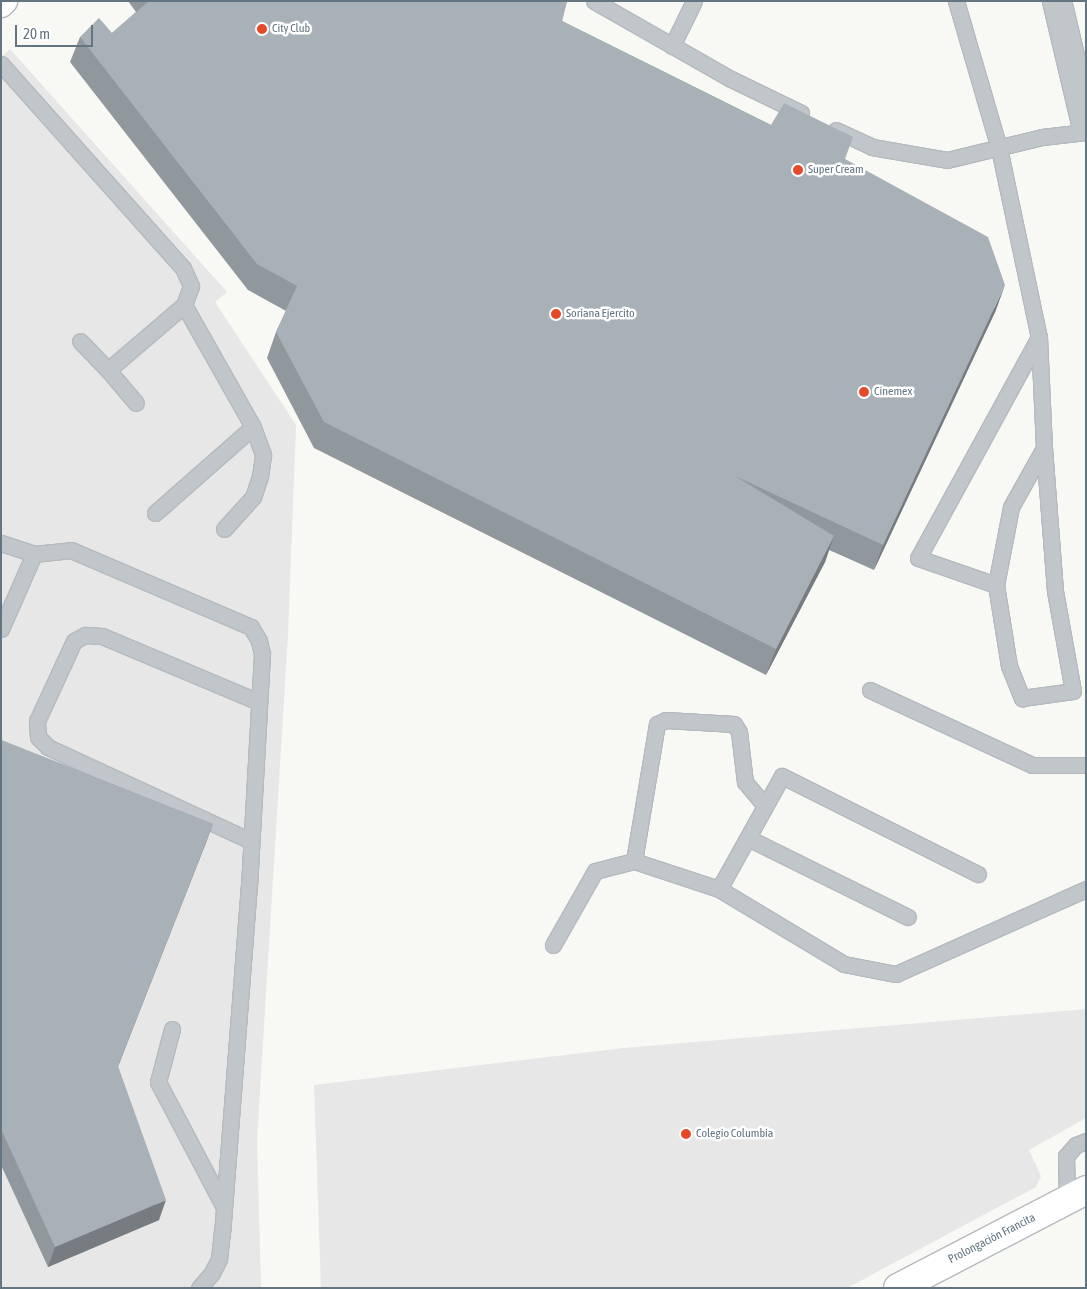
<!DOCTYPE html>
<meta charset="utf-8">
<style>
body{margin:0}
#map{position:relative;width:1087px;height:1289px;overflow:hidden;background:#f8f8f5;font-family:"Asap Condensed",sans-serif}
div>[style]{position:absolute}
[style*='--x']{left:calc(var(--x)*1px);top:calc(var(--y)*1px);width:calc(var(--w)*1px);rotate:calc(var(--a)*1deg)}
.built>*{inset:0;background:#e6e7e6}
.roads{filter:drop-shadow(1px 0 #b4babe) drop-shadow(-1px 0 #b4babe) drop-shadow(0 1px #b4babe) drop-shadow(0 -1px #b4babe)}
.service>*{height:15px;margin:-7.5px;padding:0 7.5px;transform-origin:7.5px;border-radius:7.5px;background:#c1c6ca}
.tertiary>*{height:28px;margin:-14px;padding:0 14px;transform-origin:14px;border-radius:14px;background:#c1c6ca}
.secondary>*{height:28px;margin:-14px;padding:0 14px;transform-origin:14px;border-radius:14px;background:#fff}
.wall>*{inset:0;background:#90989d}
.shaded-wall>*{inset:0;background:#767c80}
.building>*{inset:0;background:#a8b1b7}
.dots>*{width:14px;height:14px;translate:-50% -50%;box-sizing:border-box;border:2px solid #fff;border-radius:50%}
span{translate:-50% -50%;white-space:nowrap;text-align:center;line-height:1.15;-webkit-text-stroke:5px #fff;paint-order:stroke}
.poi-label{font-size:12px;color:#637581}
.left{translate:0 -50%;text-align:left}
.street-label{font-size:12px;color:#637581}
.frame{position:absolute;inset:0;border:2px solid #637581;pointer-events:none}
.scale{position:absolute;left:15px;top:25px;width:78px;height:22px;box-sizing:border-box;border:2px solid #637581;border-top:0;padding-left:6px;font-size:15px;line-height:18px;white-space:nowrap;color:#637581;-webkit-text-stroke:4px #fff;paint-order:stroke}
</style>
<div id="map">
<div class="built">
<i style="clip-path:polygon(10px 49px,227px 292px,215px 302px,296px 425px,288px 634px,257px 1140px,261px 1288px,1px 1288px,1px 57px)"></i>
<i style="clip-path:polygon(1086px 1009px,1086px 1118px,1029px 1150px,1041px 1176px,1036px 1187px,847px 1288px,321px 1288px,314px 1085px,624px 1048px)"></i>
</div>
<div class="roads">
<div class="service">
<i style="--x:594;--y:1;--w:158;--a:29.7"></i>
<i style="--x:731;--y:79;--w:78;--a:25.9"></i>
<i style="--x:956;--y:1;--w:153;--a:73.7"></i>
<i style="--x:999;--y:148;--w:193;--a:78.1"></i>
<i style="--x:1039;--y:337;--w:252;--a:118.7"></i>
<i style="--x:918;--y:558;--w:83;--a:19.1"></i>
<i style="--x:996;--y:585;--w:79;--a:-79.1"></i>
<i style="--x:1011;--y:507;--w:68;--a:-60.8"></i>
<i style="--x:1044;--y:448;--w:111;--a:-92.6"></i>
<i style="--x:672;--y:46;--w:50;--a:-63.9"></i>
<i style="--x:1;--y:64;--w:273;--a:48.3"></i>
<i style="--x:183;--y:268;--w:20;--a:66"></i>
<i style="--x:191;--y:286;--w:20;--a:110"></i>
<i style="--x:184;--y:305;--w:100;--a:139.5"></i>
<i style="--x:108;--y:370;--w:40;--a:-134"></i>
<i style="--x:836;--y:130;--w:40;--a:25"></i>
<i style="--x:872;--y:147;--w:76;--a:9.8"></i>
<i style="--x:947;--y:160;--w:98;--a:-13.6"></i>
<i style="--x:1042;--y:137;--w:44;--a:-6.5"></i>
<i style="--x:184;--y:305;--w:140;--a:60.5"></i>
<i style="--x:253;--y:427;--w:30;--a:70"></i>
<i style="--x:263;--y:455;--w:21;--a:98"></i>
<i style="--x:260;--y:476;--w:22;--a:108"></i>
<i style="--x:253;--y:497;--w:43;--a:132.2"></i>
<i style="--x:108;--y:370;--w:43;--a:49.7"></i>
<i style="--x:155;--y:513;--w:130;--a:-41.3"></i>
<i style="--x:1;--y:543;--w:35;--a:18"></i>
<i style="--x:34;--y:554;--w:37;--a:-6"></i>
<i style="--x:71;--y:550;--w:196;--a:23.2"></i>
<i style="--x:251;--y:627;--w:16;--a:60"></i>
<i style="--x:259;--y:641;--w:13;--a:77"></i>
<i style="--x:262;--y:654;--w:230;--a:93.2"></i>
<i style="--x:249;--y:884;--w:348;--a:94.4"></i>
<i style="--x:222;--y:1231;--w:28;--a:96"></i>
<i style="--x:219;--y:1259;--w:16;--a:117"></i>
<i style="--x:212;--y:1273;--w:20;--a:131"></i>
<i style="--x:996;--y:585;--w:82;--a:80.9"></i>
<i style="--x:1009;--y:666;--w:35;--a:68"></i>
<i style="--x:1022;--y:698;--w:51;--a:-7.8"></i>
<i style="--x:1073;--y:691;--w:102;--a:-100.2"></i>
<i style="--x:1055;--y:591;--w:143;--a:-94.4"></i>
<i style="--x:1;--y:629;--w:82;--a:-66.3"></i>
<i style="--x:870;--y:690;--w:179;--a:24.8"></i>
<i style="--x:1032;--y:765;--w:54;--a:0"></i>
<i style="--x:748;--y:838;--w:178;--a:26.3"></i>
<i style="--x:251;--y:841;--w:224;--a:-155.2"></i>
<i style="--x:48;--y:747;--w:14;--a:-135"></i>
<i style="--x:38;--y:737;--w:16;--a:-94"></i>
<i style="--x:37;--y:721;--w:88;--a:-65.2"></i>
<i style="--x:74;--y:641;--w:13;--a:-29"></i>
<i style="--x:85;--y:635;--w:17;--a:3"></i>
<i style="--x:102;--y:636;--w:170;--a:22.8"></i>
<i style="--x:634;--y:861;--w:139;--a:-80.5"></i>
<i style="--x:657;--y:724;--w:10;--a:-24"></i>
<i style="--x:666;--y:720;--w:68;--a:3.4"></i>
<i style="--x:734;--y:724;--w:9;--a:58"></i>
<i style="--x:739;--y:732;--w:50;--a:83.2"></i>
<i style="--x:745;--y:782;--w:31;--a:50"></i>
<i style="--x:719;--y:889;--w:129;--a:-60.9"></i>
<i style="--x:782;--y:776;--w:219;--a:26.6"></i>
<i style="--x:553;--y:945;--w:85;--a:-60.4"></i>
<i style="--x:595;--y:871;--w:40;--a:-14.4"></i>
<i style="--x:634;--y:861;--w:89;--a:18.2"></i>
<i style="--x:719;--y:889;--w:146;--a:31"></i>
<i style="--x:844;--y:964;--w:53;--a:10.9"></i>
<i style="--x:896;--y:974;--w:208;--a:-24.1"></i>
<i style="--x:172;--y:1029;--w:55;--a:104.8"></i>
<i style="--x:158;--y:1082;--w:141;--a:62.2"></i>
<i style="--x:1067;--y:1200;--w:44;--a:-91.3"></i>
<i style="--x:1066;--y:1156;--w:15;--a:-48"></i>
<i style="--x:1076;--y:1145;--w:11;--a:-22"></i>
</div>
<div class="tertiary">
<i style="--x:1057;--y:1;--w:126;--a:76.7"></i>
</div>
<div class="secondary">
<i style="--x:1;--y:3;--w:3;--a:-45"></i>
<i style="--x:898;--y:1288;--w:212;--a:-27.5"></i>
</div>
</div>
<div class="wall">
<i style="clip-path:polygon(128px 1px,567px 1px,562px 21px,771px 125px,845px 159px,996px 310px,874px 570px,829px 550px,825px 562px,766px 675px,314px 448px,267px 358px,276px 332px,286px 311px,248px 290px,70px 62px,80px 37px,112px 33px,136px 12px)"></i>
<i style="clip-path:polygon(1px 740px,213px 824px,118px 1067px,159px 1220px,48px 1267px,1px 1165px)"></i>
</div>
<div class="shaded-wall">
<i style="clip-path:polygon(1005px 285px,996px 310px,874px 570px,883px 545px)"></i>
<i style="clip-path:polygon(834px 536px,825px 562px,766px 675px,776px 649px)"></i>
<i style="clip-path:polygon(213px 824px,206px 843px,110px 1086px,118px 1066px)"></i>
<i style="clip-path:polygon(166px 1200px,159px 1220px,48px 1267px,55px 1247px)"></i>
</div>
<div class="building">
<i style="clip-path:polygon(149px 1px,567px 1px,562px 21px,771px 125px,784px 103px,853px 137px,845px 159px,988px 237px,1005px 285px,883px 545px,735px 476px,834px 536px,776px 649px,324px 422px,276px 332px,297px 286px,257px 264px,80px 37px,99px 18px,112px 33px)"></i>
<i style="clip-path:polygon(1px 740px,213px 824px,118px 1066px,166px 1200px,55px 1247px,1px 1129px)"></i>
</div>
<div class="dots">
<i style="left:262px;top:29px;background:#e64928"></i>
<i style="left:798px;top:170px;background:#e64928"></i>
<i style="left:556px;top:314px;background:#e64928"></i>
<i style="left:864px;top:392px;background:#e64928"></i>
<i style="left:686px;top:1134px;background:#e64928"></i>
</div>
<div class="poi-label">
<span class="left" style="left:272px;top:29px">City Club</span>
<span class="left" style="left:808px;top:170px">Super Cream</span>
<span class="left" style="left:566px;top:314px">Soriana Ejercito</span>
<span class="left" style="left:874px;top:392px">Cinemex</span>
<span class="left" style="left:696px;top:1134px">Colegio Columbia</span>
</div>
<div class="street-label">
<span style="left:992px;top:1239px;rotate:-27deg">Prolongación Francita</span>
</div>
<div class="frame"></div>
<div class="scale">20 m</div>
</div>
